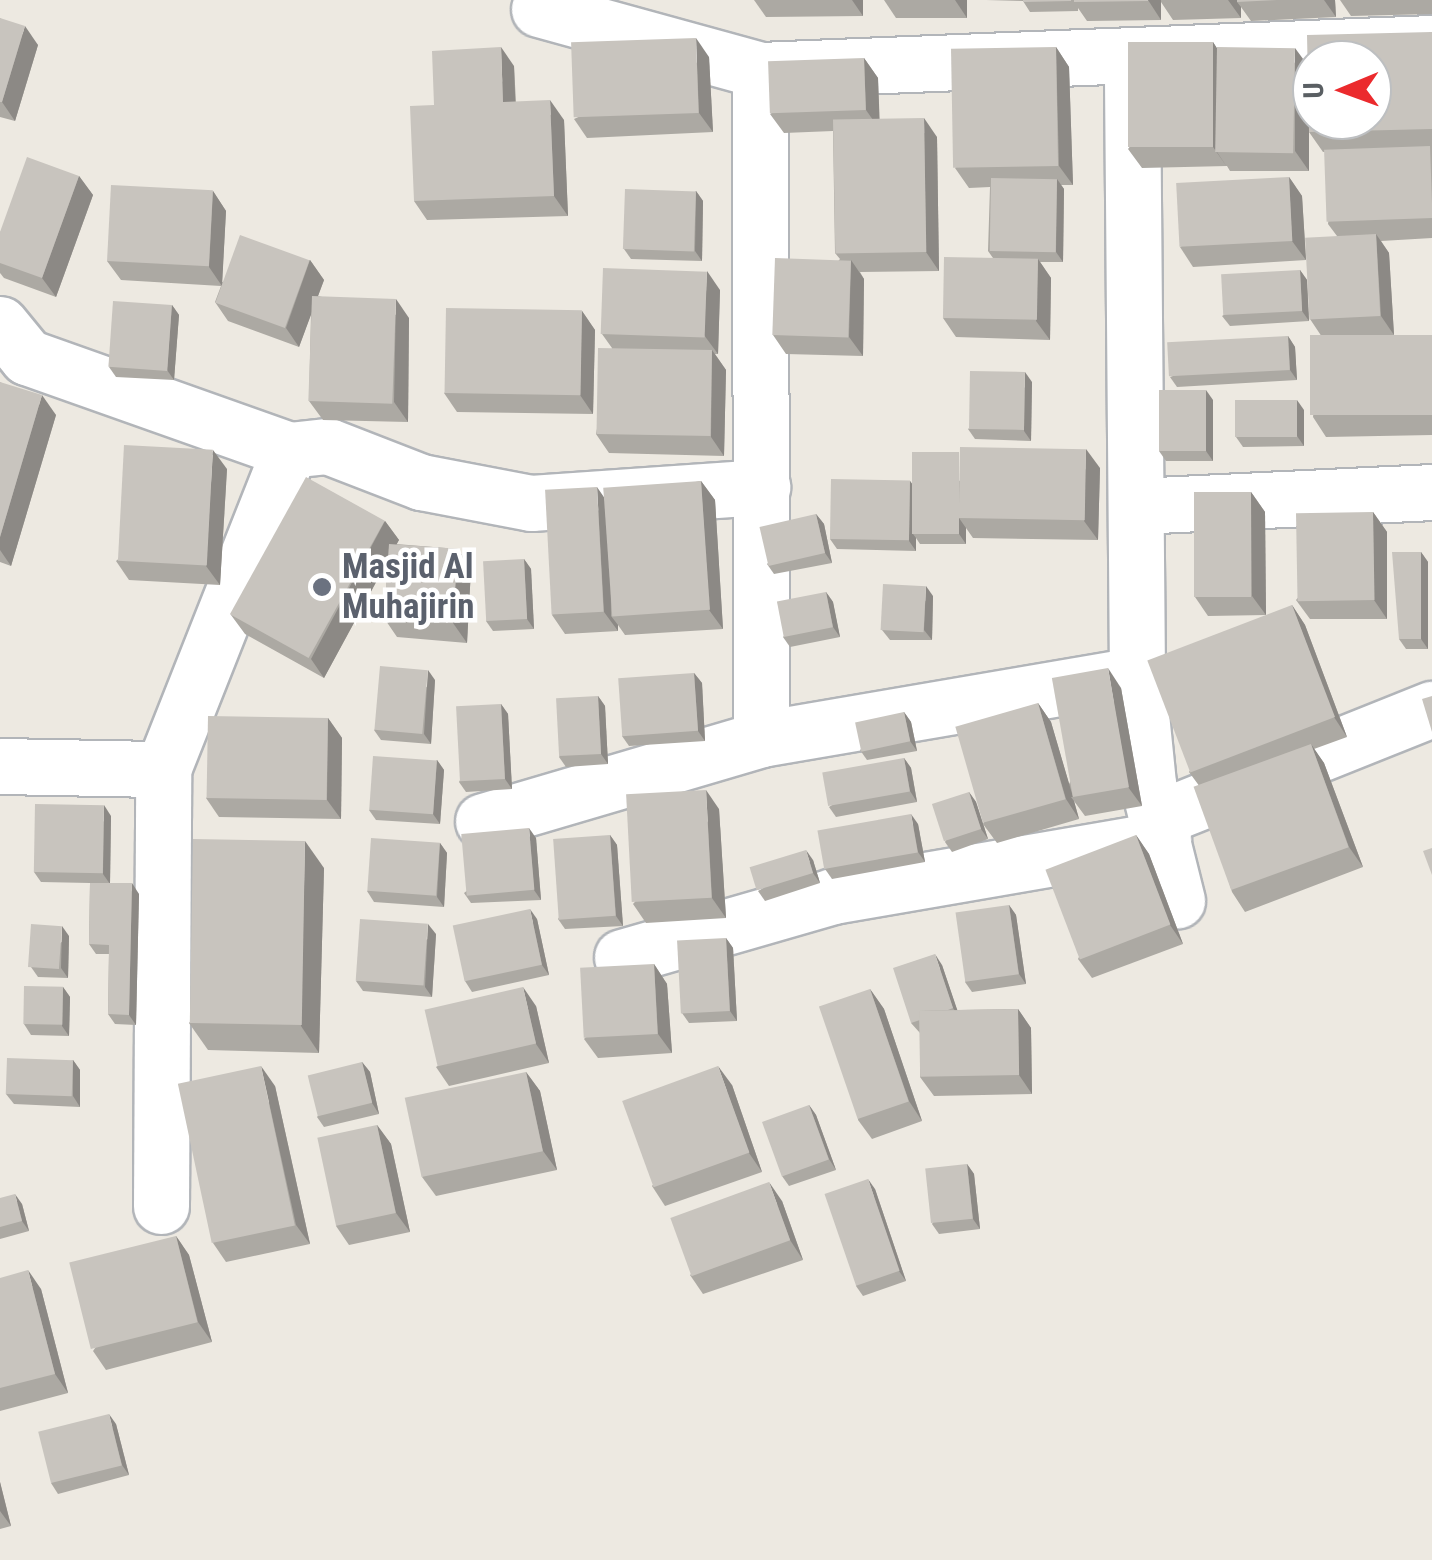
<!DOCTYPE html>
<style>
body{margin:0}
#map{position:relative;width:1432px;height:1560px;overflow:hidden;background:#ede9e1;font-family:"Roboto Condensed",sans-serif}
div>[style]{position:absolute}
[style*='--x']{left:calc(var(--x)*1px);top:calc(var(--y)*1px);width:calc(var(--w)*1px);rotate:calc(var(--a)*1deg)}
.roads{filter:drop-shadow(2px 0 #b2b5b9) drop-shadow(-2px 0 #b2b5b9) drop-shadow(0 2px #b2b5b9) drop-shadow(0 -2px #b2b5b9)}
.minor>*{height:55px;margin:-27.5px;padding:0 27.5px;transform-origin:27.5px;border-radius:27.5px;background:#fff}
.wall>*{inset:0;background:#aca9a3}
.shaded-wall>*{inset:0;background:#8c8985}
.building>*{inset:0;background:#c8c4be;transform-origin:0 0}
.dots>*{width:28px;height:28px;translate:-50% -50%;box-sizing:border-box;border:5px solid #fff;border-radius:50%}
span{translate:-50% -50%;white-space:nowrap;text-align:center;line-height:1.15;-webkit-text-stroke:9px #fff;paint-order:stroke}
.worship-label{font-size:35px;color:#5b616d;font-weight:700}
.left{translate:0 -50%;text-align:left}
.north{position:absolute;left:1292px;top:40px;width:100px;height:100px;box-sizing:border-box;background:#fff;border:2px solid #bdbfc1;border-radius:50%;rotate:269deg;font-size:28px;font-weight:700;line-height:40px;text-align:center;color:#5a5f63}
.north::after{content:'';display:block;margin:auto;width:35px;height:45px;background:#eb2a2d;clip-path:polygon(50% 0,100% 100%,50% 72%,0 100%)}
</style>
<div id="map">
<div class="roads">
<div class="minor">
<i style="--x:539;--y:9;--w:229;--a:15.4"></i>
<i style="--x:760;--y:70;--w:673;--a:-2.3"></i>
<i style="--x:760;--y:70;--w:669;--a:89.91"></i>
<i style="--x:1132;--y:79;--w:596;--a:89.52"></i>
<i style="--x:1137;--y:675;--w:110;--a:84.2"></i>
<i style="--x:1148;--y:784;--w:120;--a:76"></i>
<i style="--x:0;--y:324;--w:43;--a:50.7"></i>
<i style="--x:27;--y:357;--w:278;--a:19.5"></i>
<i style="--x:1136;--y:506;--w:296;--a:-2.7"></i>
<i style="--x:0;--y:766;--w:163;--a:1.1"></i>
<i style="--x:1159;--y:818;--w:294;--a:-21.8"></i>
<i style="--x:483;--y:821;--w:290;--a:-16.4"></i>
<i style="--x:761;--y:739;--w:369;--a:-9.7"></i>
<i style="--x:622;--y:957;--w:220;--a:-16.1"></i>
<i style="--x:833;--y:896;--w:335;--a:-9.8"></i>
<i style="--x:161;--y:1206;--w:437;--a:-89.7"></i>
<i style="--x:163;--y:769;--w:343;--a:-68.4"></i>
<i style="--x:289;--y:450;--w:39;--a:-6"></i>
<i style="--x:328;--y:446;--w:100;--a:21.2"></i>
<i style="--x:421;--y:482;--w:112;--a:10.8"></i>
<i style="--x:531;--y:503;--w:232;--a:-4"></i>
</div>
</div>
<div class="wall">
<i style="clip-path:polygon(754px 0,863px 0,863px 16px,766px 17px)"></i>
<i style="clip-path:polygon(884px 0,967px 0,967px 18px,896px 18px)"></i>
<i style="clip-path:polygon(986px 0,1335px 0,1336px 17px,1251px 21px,1241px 7px,1241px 18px,1173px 20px,1161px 2px,1161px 20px,1087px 21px,1078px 8px,1078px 11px,1030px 12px,1023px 1px)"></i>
<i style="clip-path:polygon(1340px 0,1432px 0,1432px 14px,1351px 16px)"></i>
<i style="clip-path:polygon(0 18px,38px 45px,15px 121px,0 117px)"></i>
<i style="clip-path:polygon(1432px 32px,1432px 238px,1381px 241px,1389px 253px,1394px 335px,1432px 335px,1432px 435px,1326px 437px,1313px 417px,1322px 337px,1310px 319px,1337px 236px,1328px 224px,1337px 151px,1323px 152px,1309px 132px,1309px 113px,1309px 171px,1230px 171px,1227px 166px,1142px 168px,1128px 149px,1213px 42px,1217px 49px,1308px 65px)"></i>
<i style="clip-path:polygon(1056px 47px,1069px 67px,1073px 185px,1061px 185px,1064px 189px,1063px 262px,1040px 262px,1051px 278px,1050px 340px,956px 337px,943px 318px,993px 258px,988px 251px,990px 187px,969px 188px,955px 168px)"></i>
<i style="clip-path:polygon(709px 57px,713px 132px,587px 138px,574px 119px)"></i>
<i style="clip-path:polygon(864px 58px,878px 78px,879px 119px,937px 137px,939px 271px,860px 272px,864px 279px,863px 356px,786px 354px,773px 335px,840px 259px,835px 253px,833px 131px,784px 133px,770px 114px)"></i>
<i style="clip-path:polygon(514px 66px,516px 102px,564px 120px,568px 216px,427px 220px,414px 201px)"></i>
<i style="clip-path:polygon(79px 176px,93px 195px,56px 297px,4px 278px,0 273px,0 232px)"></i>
<i style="clip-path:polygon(1289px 177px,1302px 196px,1306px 260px,1193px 267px,1180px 247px)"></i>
<i style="clip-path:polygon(213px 191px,226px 211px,222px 282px,310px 260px,324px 280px,318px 296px,409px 318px,408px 422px,323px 420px,309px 401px,311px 314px,299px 347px,228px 321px,215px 302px,221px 286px,121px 280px,107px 261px)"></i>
<i style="clip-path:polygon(696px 191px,703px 201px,702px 261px,631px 259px,624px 249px)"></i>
<i style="clip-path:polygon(1300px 270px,1307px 280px,1309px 321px,1230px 326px,1222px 316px)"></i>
<i style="clip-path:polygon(720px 290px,718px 354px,715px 354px,726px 370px,724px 456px,609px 453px,596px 434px,612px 348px,602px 334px)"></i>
<i style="clip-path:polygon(172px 305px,179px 315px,174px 380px,116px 377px,109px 367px)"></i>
<i style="clip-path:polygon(582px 311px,595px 330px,593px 414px,457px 412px,444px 393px)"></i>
<i style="clip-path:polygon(1288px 336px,1295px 347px,1297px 380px,1177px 387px,1170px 377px)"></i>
<i style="clip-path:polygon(0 382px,56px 415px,11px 566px,0 562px)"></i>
<i style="clip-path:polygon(1032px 382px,1031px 441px,975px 439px,968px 429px)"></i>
<i style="clip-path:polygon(1213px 400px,1213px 461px,1166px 461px,1159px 451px)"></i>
<i style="clip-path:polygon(1304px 410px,1304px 446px,1243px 447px,1236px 437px)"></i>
<i style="clip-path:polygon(1100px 468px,1098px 540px,973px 538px,966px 528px,966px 544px,920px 544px,916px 538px,916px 551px,837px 549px,830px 539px,910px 481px,913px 485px)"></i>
<i style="clip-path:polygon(227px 469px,220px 585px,129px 580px,116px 561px)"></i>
<i style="clip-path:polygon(701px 481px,715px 500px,723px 629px,625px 635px,618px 625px,618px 631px,565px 634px,552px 615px,604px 498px)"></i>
<i style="clip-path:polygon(1251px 492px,1265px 512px,1266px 615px,1208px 616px,1195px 597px)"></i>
<i style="clip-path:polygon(1373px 512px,1387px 532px,1387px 619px,1310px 619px,1296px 600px)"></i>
<i style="clip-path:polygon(816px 514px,824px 524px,832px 563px,774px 574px,767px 564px)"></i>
<i style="clip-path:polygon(385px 521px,399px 540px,396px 544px,458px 549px,471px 569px,467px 643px,397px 637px,384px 618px,388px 560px,324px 678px,245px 634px,231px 615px)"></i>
<i style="clip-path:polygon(1421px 552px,1428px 562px,1428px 649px,1406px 649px,1399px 639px)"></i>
<i style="clip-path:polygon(524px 559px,531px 569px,534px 629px,493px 631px,486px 621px)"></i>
<i style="clip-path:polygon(826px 592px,833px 602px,840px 637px,790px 647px,783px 637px)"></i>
<i style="clip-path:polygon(933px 596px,932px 640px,890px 640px,882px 630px)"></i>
<i style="clip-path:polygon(1292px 605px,1305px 625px,1347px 737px,1314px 749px,1324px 763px,1363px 867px,1245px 912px,1232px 892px,1200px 787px,1189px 772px)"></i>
<i style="clip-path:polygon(694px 673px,702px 683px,705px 741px,629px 746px,622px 736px)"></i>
<i style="clip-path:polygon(435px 680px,431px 744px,381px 740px,374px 730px)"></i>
<i style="clip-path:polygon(1121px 688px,1142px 806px,1085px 816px,1074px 801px,1079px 819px,997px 843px,983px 824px,1038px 703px,1051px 722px,1069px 784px)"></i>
<i style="clip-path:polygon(598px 696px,605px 706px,608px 764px,566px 767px,559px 757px)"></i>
<i style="clip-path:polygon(501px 704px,508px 714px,512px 789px,466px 792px,459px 782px)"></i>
<i style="clip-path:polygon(904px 712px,911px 722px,917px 751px,867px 760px,860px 750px)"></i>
<i style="clip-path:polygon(328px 718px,342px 738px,341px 819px,219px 817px,206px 798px)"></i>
<i style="clip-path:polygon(904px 758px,911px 768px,917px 802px,836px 817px,829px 807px)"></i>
<i style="clip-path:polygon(437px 760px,444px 770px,440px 824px,376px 820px,369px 810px)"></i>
<i style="clip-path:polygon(969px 792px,976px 802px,988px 839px,952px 852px,945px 842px)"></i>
<i style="clip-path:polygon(719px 809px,726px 918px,646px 923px,633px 904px)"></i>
<i style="clip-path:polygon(111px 816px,110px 883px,139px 894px,136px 1025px,115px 1024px,108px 1014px,109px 954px,96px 954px,89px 944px,90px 883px,41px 882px,34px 872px)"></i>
<i style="clip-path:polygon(918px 824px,925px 862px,832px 879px,825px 869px)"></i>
<i style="clip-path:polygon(610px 835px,617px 845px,623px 926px,565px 929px,558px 919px)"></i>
<i style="clip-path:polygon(1136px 835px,1149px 854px,1183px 944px,1092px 978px,1078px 959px)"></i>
<i style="clip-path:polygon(536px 838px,541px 900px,471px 903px,464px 893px)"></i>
<i style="clip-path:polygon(440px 843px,447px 853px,444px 907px,374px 902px,367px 891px)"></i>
<i style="clip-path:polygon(813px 860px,820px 883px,765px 901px,758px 891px)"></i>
<i style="clip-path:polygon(324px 868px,319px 1053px,208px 1050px,189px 1023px)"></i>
<i style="clip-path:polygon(1009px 905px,1016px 915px,1026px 984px,972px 992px,965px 982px)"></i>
<i style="clip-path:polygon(537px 919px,549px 975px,472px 992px,465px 981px)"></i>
<i style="clip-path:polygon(436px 934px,432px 997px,363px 991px,356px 981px)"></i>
<i style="clip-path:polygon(69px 936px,68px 978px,38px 977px,31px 967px)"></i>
<i style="clip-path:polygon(726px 938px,733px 948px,737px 1021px,689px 1023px,682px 1013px)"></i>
<i style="clip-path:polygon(654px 964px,667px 984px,672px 1053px,598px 1058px,584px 1039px)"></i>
<i style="clip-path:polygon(942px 965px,957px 1010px,1018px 1009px,1031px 1028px,1032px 1094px,934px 1096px,920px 1077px,920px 1033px,911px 1023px)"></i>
<i style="clip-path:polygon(63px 987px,70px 997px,69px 1036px,31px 1035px,24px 1024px)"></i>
<i style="clip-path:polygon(870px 989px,884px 1009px,922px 1121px,872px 1139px,858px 1120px)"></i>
<i style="clip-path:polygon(536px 1006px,549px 1063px,449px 1086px,436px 1067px)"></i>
<i style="clip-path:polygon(73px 1060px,80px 1070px,80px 1107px,14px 1104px,6px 1094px)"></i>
<i style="clip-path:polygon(362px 1062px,370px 1072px,379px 1114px,324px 1127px,317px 1117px)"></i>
<i style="clip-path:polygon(526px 1072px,540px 1091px,557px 1170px,436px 1196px,422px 1177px)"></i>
<i style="clip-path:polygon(732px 1085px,762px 1172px,665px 1206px,652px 1186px)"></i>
<i style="clip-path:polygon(275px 1086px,310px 1244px,226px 1262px,213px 1243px)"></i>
<i style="clip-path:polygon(809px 1105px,816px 1115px,836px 1170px,789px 1186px,782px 1176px)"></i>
<i style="clip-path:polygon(377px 1125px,391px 1144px,410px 1232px,349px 1245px,336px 1226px)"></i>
<i style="clip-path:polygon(967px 1164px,974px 1174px,980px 1229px,939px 1234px,932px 1224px)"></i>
<i style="clip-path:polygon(875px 1189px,906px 1281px,863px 1296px,856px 1286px)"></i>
<i style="clip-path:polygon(0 1198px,22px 1204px,29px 1231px,0 1239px)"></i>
<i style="clip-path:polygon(782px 1201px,803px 1260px,703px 1294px,690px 1275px)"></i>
<i style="clip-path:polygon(176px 1236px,189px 1255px,212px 1342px,106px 1370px,93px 1351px)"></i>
<i style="clip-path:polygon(0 1278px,41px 1289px,68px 1393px,0 1411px)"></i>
<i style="clip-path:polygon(116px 1424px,129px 1475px,58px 1494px,51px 1483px)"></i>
<i style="clip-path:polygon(0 1482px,11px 1526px,0 1529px)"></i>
</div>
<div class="shaded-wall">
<i style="clip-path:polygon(852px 0,863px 0,863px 16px)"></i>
<i style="clip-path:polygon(955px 0,967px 0,967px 18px)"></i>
<i style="clip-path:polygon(1148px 0,1161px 0,1161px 20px)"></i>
<i style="clip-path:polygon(1228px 0,1241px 0,1237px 2px,1241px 7px,1241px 18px)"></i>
<i style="clip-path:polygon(1324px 0,1335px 0,1336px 17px)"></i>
<i style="clip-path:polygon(25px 26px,38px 45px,15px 121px,2px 102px)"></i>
<i style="clip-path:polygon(696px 38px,709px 57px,713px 132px,699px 113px)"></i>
<i style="clip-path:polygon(1213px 42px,1226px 62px,1217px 152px,1227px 167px,1213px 147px)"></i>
<i style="clip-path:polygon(501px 47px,514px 66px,516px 122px,503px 102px)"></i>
<i style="clip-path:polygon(1056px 47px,1069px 67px,1073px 185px,1059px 166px)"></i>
<i style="clip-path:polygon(1295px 48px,1309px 67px,1309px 171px,1295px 151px)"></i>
<i style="clip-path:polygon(864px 58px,878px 78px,880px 130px,866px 110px)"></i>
<i style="clip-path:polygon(550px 100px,564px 120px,568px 216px,554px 196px)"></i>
<i style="clip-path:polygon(924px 118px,937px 137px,939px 271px,926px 252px)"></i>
<i style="clip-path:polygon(79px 176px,93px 195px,56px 297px,42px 278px)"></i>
<i style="clip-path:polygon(1289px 177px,1302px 196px,1306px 260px,1292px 241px)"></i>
<i style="clip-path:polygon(1057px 179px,1064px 189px,1063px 262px,1056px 252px)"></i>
<i style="clip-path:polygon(213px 191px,226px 211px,222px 286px,209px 267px)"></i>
<i style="clip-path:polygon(696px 191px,703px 201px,702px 261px,695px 251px)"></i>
<i style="clip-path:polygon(1376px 234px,1389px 253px,1394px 335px,1381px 316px)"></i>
<i style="clip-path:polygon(1038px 259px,1051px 278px,1050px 340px,1036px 321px)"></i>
<i style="clip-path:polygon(310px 260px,324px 280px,299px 347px,286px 328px)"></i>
<i style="clip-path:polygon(851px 260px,864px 279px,863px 356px,849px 337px)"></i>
<i style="clip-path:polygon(1300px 270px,1307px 280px,1309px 321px,1302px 311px)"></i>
<i style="clip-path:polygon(707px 271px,720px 290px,718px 354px,704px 335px)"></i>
<i style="clip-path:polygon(396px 299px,409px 318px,408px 422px,394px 402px)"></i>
<i style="clip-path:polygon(172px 305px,179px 315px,174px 380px,167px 370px)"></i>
<i style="clip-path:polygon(582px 311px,595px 330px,593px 414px,580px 395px)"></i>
<i style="clip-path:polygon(1288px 336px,1295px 347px,1297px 380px,1290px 370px)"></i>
<i style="clip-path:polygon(712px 350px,726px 370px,724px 456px,711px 437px)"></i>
<i style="clip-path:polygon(1025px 372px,1032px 382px,1031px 441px,1024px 431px)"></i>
<i style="clip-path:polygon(1206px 390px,1213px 400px,1213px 461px,1206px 451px)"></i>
<i style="clip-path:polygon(42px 395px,56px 415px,11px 566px,0 550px,0 537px)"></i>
<i style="clip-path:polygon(1297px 400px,1304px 410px,1304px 446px,1297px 436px)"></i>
<i style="clip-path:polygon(1086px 449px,1100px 468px,1098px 540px,1084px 521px)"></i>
<i style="clip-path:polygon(213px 450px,227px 469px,220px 585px,206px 566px)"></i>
<i style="clip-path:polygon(959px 452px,959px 518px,966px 528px,966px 544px,959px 534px)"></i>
<i style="clip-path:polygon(701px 481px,715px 500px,723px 629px,709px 610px)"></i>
<i style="clip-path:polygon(910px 481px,917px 491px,913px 534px,916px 538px,916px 551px,909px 541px)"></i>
<i style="clip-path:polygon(597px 487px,610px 506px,611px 616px,618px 625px,618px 631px,604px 612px)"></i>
<i style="clip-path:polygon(1251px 492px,1265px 512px,1266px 615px,1252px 596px)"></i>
<i style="clip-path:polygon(1373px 512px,1387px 532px,1387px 619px,1374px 600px)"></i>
<i style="clip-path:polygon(816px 514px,824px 524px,832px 563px,825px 553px)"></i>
<i style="clip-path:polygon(385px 521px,399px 540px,324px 678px,311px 659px)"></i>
<i style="clip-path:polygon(458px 549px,471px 569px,467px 643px,453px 623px)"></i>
<i style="clip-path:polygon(1421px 552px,1428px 562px,1428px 649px,1421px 639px)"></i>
<i style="clip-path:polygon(524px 559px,531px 569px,534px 629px,527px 619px)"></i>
<i style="clip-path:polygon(926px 586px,933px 596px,932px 640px,924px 630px)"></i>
<i style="clip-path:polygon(826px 592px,833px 602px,840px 637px,833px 627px)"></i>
<i style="clip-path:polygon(1292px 605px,1305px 625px,1347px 737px,1334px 717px)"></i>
<i style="clip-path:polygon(1108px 668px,1121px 688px,1142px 806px,1128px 787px)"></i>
<i style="clip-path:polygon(428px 670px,435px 680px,431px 744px,424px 734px)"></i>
<i style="clip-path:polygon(694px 673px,702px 683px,705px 741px,698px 731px)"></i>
<i style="clip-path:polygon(598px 696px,605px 706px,608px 764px,601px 754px)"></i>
<i style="clip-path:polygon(1038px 703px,1051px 722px,1073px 797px,1071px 797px,1074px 801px,1079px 819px,1066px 799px)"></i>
<i style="clip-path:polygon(501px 704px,508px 714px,512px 789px,505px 779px)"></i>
<i style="clip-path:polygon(904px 712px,911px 722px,917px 751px,910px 741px)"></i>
<i style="clip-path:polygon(328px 718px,342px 738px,341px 819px,327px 800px)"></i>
<i style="clip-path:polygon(1311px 744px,1324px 763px,1363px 867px,1349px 847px)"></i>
<i style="clip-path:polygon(904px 758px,911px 768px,917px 802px,910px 791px)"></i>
<i style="clip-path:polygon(437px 760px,444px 770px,440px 824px,433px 814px)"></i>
<i style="clip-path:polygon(706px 790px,719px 809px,726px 918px,712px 898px)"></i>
<i style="clip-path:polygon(969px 792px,976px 802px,988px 839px,981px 829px)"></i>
<i style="clip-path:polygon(104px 805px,111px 816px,110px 884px,103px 874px)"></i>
<i style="clip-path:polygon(911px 814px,918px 824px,925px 862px,918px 852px)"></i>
<i style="clip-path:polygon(529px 828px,536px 838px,541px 900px,534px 890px)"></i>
<i style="clip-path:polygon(610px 835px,617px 845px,623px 926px,616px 916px)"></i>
<i style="clip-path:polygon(1136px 835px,1149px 854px,1183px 944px,1170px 925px)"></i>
<i style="clip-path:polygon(305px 841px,324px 868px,319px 1053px,301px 1026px)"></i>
<i style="clip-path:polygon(440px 843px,447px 853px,444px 907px,437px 897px)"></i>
<i style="clip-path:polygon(806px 850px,813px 860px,820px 883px,813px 873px)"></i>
<i style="clip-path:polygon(132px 883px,139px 894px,136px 1025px,129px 1015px)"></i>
<i style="clip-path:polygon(1009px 905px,1016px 915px,1026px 984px,1019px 974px)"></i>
<i style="clip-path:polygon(530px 909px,537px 919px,549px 975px,542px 965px)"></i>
<i style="clip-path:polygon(428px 924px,436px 934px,432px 997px,425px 987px)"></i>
<i style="clip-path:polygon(62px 926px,69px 936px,68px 978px,61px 968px)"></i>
<i style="clip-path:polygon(726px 938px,733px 948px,737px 1021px,730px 1011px)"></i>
<i style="clip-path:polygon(935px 954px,942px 965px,960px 1018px,953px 1008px)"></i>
<i style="clip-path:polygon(654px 964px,667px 984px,672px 1053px,658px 1034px)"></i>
<i style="clip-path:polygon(63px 987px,70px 997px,69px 1036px,62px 1026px)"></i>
<i style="clip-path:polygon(523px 987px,536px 1006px,549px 1063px,536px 1044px)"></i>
<i style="clip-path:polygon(870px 989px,884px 1009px,922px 1121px,909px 1101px)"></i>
<i style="clip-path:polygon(1018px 1009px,1031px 1028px,1032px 1094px,1019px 1075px)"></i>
<i style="clip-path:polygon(73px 1060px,80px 1070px,80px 1107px,73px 1096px)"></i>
<i style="clip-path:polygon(362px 1062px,370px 1072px,379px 1114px,372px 1103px)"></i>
<i style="clip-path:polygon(261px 1066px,275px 1086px,310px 1244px,296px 1225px)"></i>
<i style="clip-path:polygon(718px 1066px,732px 1085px,762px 1172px,749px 1153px)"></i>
<i style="clip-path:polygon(526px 1072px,540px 1091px,557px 1170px,543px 1151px)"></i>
<i style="clip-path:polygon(809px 1105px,816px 1115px,836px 1170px,829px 1159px)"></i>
<i style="clip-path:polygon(377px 1125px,391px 1144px,410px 1232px,396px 1213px)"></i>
<i style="clip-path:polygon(967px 1164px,974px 1174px,980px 1229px,973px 1219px)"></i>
<i style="clip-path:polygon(868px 1179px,875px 1189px,906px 1281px,899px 1271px)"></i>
<i style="clip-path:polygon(769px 1182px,782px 1201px,803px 1260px,790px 1240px)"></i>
<i style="clip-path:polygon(15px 1194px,22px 1204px,29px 1231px,22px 1221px)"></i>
<i style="clip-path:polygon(176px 1236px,189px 1255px,212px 1342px,198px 1322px)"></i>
<i style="clip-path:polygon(28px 1270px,41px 1289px,68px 1393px,55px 1374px)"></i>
<i style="clip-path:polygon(109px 1414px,116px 1424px,129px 1475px,122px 1465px)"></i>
<i style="clip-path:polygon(0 1482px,11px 1526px,0 1511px)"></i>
</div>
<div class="building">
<i style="clip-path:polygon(1023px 0,1071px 0,1071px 1px,1023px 2px)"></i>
<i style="clip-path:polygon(1074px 0,1148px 0,1148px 1px,1074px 2px)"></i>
<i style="clip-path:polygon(1237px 0,1277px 0,1237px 2px)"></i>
<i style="clip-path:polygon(0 18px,25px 26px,2px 102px,0 102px)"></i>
<i style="clip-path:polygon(evenodd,1432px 32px,1432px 129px,1309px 132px,1307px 35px,1432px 32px,1312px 60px,1372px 60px,1372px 120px,1312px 120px,1312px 60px)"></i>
<i style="left:696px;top:38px;width:75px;height:125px;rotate:88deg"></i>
<i style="left:1213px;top:42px;width:105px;height:85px;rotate:90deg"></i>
<i style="clip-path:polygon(501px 47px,503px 102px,550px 100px,554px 196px,414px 201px,410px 106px,434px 105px,432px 51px)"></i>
<i style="left:1056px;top:47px;width:119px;height:105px;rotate:89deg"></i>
<i style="left:1217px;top:47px;width:78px;height:105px;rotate:1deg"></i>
<i style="left:864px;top:58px;width:52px;height:96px;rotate:88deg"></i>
<i style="left:924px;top:118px;width:134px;height:91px;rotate:89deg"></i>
<i style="left:1430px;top:146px;width:72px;height:106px;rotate:88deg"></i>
<i style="clip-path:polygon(27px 157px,79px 176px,42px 278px,0 263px,0 232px)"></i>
<i style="left:1289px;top:177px;width:64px;height:113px;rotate:87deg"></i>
<i style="left:991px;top:178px;width:66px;height:73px;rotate:1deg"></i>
<i style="left:111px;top:185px;width:102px;height:76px;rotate:3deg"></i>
<i style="left:625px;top:189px;width:71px;height:60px;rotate:2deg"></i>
<i style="left:1376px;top:234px;width:82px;height:71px;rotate:87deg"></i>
<i style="left:240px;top:235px;width:74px;height:72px;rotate:20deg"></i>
<i style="left:944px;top:257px;width:94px;height:61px;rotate:1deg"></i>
<i style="left:775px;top:258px;width:76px;height:77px;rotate:2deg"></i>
<i style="left:603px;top:268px;width:104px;height:66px;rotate:2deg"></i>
<i style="left:1300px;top:270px;width:41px;height:79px;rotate:87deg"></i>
<i style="left:312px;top:296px;width:84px;height:105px;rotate:2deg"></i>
<i style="left:113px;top:301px;width:59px;height:66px;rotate:4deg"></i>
<i style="left:446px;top:308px;width:136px;height:85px;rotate:1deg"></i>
<i style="left:1432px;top:335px;width:80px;height:122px;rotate:90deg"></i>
<i style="left:1288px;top:336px;width:34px;height:121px;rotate:87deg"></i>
<i style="left:598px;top:348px;width:114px;height:86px;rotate:1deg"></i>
<i style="left:970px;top:371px;width:55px;height:58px;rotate:1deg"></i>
<i style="clip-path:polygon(0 382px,42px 395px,0 537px)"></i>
<i style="left:1159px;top:390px;width:47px;height:61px"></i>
<i style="left:1235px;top:400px;width:62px;height:37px"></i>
<i style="left:124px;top:445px;width:89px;height:116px;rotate:3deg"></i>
<i style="left:960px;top:447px;width:126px;height:71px;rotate:1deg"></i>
<i style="left:912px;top:452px;width:47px;height:82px"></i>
<i style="left:306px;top:477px;width:90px;height:157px;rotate:29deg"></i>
<i style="left:831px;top:479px;width:79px;height:60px;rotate:1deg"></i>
<i style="left:701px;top:481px;width:129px;height:98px;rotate:86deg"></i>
<i style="left:597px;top:487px;width:125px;height:52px;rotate:87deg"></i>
<i style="left:1194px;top:492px;width:57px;height:105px"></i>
<i style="left:1373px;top:512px;width:88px;height:77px;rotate:89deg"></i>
<i style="left:816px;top:514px;width:40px;height:58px;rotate:77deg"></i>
<i style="left:389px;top:544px;width:69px;height:74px;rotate:4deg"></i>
<i style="clip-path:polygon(1392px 552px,1421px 552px,1421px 639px,1399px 639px)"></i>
<i style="left:524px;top:559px;width:60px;height:41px;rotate:87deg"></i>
<i style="left:883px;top:584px;width:43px;height:46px;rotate:3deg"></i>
<i style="left:826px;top:592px;width:36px;height:50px;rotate:79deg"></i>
<i style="left:1292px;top:605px;width:120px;height:155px;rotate:69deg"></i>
<i style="left:380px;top:666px;width:48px;height:64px;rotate:5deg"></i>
<i style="left:1108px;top:668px;width:121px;height:57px;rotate:80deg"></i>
<i style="left:694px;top:673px;width:58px;height:76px;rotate:86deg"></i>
<i style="left:598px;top:696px;width:58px;height:42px;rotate:87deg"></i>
<i style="clip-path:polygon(1432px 696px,1432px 732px,1422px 699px)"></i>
<i style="left:1038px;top:703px;width:100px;height:86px;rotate:74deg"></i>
<i style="left:501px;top:704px;width:75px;height:45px;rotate:87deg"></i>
<i style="left:904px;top:712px;width:30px;height:50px;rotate:78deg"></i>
<i style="left:208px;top:716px;width:120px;height:82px;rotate:1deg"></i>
<i style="left:1311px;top:744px;width:110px;height:125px;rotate:70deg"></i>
<i style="left:373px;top:756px;width:64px;height:54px;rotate:4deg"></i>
<i style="left:904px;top:758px;width:34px;height:83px;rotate:80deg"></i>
<i style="left:706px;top:790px;width:108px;height:80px;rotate:87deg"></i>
<i style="left:969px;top:792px;width:39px;height:39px;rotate:72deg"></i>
<i style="left:35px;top:804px;width:69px;height:68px;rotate:1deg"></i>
<i style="left:911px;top:814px;width:39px;height:95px;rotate:80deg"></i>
<i style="left:529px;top:828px;width:62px;height:68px;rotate:85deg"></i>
<i style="left:610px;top:835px;width:81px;height:57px;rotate:86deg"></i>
<i style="left:1136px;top:835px;width:96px;height:97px;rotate:69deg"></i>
<i style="left:371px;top:838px;width:69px;height:53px;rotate:4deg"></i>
<i style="left:193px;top:839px;width:112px;height:184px;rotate:1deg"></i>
<i style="clip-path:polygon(1432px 848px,1432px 875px,1423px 851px)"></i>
<i style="left:806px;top:850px;width:24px;height:59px;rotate:73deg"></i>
<i style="clip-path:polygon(90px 883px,132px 883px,129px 1015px,108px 1014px,109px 945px,89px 944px)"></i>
<i style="left:1009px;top:905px;width:70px;height:54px;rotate:82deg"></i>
<i style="left:530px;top:909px;width:57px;height:79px;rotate:78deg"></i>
<i style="left:360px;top:919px;width:68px;height:62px;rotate:4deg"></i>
<i style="left:31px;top:924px;width:31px;height:43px;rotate:4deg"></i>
<i style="left:726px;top:938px;width:73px;height:49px;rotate:87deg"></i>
<i style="clip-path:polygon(935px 954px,953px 1008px,948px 1010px,919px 1011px,920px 1020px,911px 1023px,893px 968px)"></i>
<i style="left:654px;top:964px;width:70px;height:74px;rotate:87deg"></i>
<i style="left:24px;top:986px;width:39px;height:38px;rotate:1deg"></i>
<i style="left:523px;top:987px;width:58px;height:101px;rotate:77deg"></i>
<i style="left:870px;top:989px;width:119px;height:54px;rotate:71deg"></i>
<i style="left:1018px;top:1009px;width:66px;height:99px;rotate:89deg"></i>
<i style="left:7px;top:1058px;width:66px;height:36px;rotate:2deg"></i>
<i style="left:362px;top:1062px;width:42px;height:56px;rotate:76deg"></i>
<i style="left:261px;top:1066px;width:163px;height:85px;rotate:78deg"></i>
<i style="left:718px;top:1066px;width:92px;height:102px;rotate:70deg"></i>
<i style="left:526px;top:1072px;width:81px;height:124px;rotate:78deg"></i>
<i style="left:809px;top:1105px;width:58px;height:50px;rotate:70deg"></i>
<i style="left:377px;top:1125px;width:90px;height:61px;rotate:78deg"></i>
<i style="left:967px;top:1164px;width:55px;height:42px;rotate:84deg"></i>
<i style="left:868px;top:1179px;width:97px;height:46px;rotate:71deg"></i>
<i style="left:769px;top:1182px;width:62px;height:105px;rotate:70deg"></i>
<i style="clip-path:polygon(15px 1194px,22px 1221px,0 1227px,0 1198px)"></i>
<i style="left:176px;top:1236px;width:89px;height:110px;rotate:76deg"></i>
<i style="clip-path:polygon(28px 1270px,55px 1374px,0 1388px,0 1278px)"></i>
<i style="left:109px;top:1414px;width:53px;height:73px;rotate:76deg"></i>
</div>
<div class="dots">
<i style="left:322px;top:587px;background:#6b7280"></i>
</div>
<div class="worship-label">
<span class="left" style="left:342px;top:587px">Masjid Al<br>Muhajirin</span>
</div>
<div class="north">U</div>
</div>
